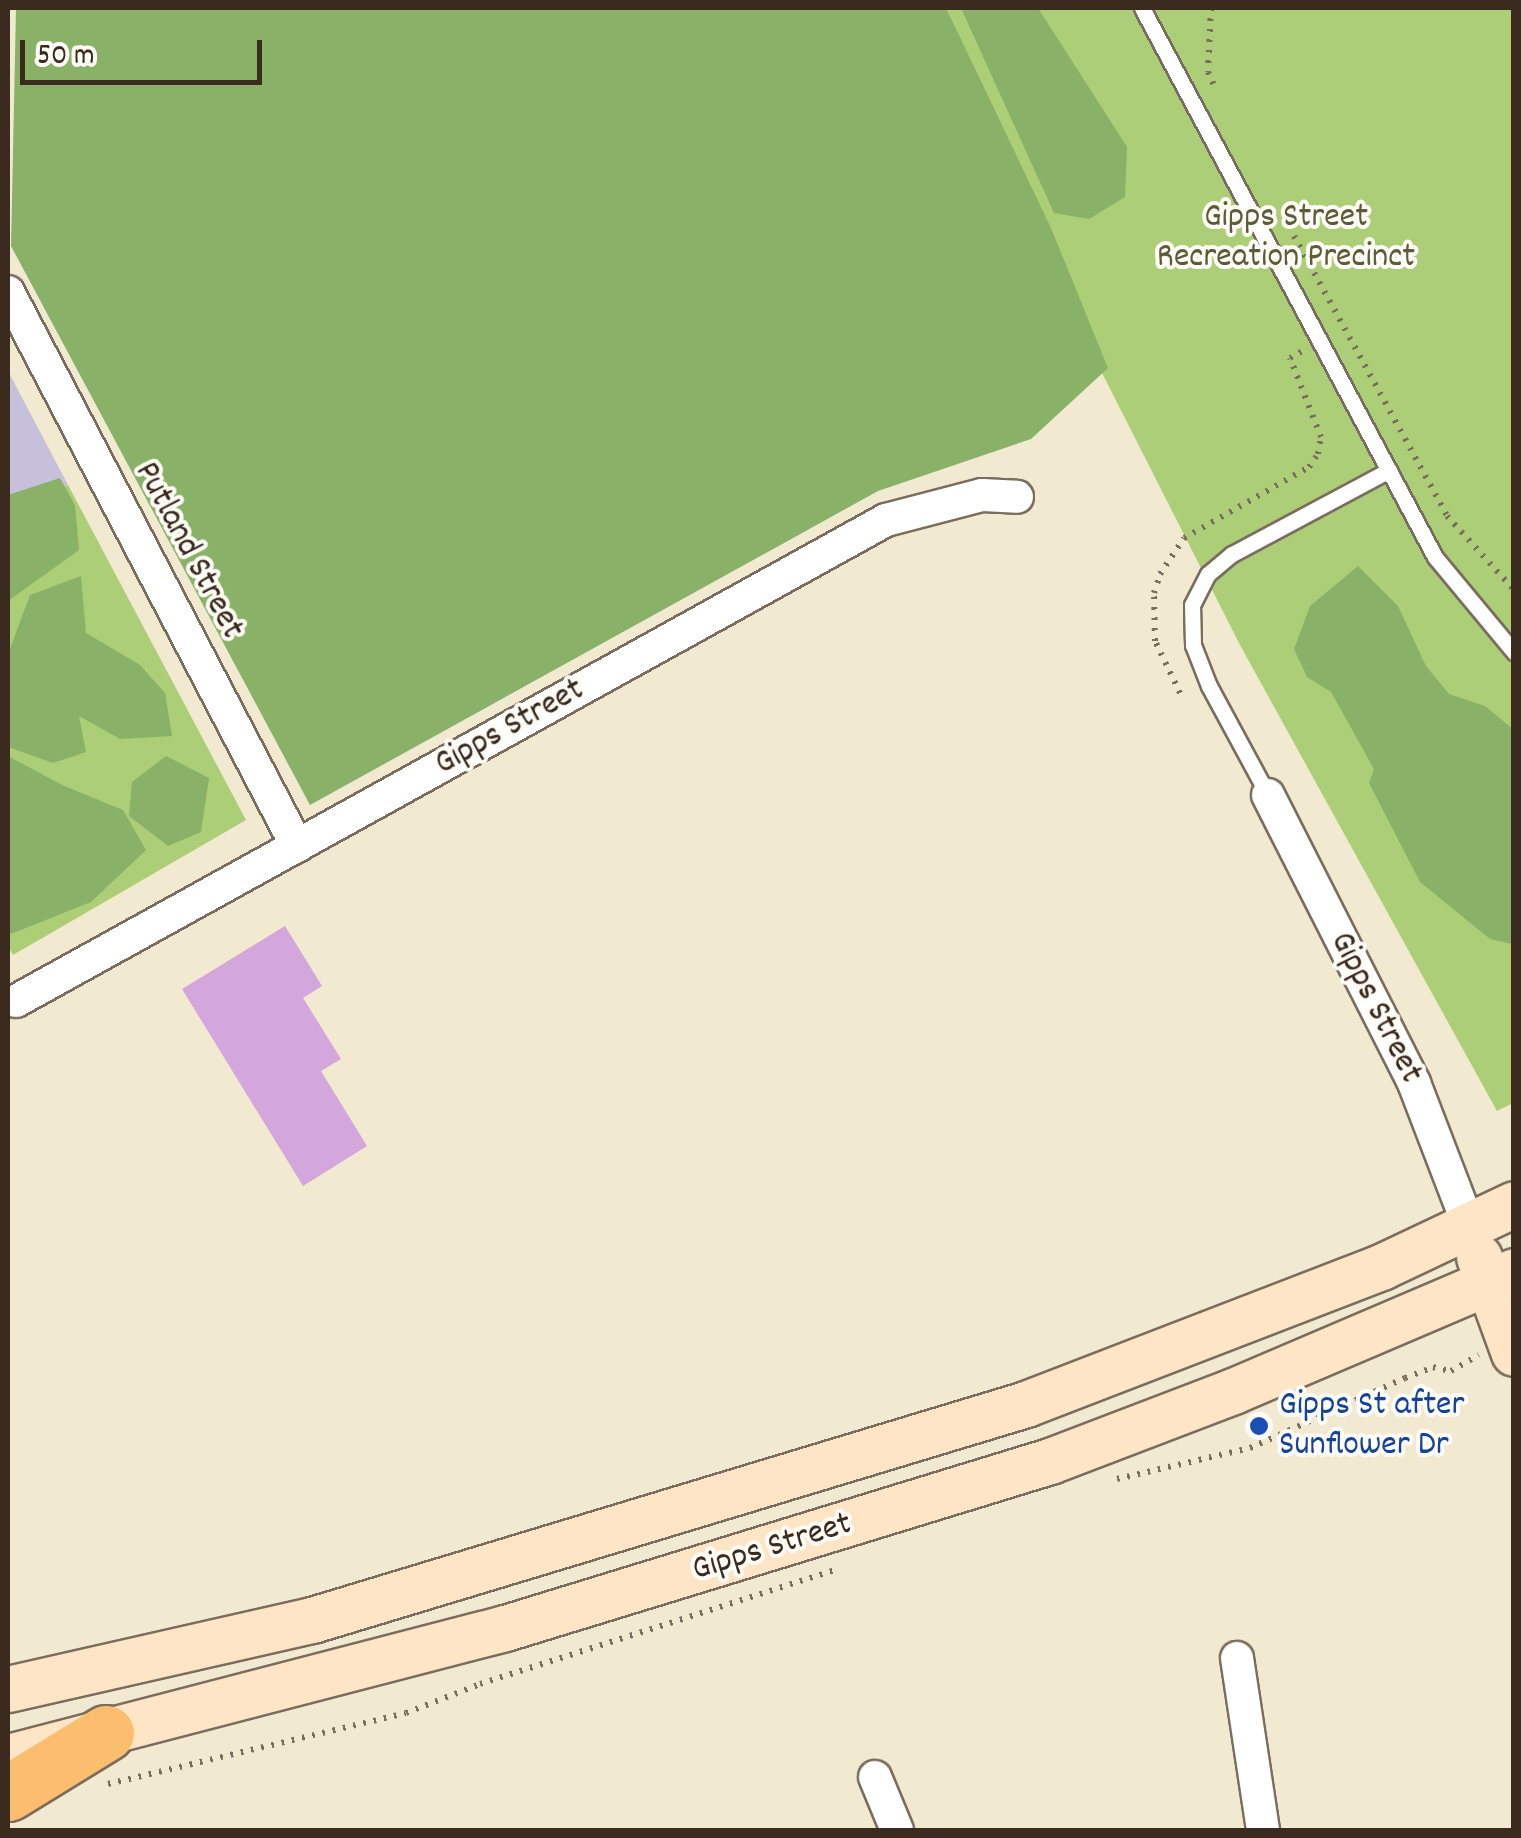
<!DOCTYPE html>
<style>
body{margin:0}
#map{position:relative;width:1521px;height:1838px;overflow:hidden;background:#f2e9d1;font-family:Dekko,sans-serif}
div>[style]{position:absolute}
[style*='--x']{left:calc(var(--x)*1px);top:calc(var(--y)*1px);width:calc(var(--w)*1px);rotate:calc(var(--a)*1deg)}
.industrial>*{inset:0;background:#c6c0da}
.green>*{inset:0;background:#acce76}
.forest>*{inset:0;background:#89b167}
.building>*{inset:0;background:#d3a6dc}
.path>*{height:6px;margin-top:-3px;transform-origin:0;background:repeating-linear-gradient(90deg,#7b6d5d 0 2.5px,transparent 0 10.5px)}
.roads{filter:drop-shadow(2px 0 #7b6d5d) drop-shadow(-2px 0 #7b6d5d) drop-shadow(0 2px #7b6d5d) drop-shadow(0 -2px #7b6d5d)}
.lane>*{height:15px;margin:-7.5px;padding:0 7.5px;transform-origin:7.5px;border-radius:7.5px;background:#fff}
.street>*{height:32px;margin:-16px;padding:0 16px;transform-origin:16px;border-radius:16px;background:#fff}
.secondary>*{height:45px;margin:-22.5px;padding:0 22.5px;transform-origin:22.5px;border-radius:22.5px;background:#fde5c5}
.highway>*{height:55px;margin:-27.5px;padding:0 27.5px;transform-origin:27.5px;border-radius:27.5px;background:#fbbd6e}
.dots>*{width:28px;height:28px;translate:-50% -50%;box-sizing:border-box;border:5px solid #fdfcf7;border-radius:50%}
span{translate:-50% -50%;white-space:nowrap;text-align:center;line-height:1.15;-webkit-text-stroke:8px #fdfcf7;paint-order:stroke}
.park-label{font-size:35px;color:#5d5b38}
.street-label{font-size:35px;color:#3b2a1e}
.transit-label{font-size:35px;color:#164399}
.left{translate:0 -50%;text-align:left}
.frame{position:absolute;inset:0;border:10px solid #3b2a1e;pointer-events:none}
.scale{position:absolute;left:20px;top:40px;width:242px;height:45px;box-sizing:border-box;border:5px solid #3b2a1e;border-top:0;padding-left:12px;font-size:30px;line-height:35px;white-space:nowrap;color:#3b2a1e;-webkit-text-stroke:8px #fdfcf7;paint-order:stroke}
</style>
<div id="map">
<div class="industrial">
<i style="clip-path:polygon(8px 371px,68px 485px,8px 518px)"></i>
</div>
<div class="green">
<i style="clip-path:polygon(917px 8px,1513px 8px,1513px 1103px,1497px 1111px,1240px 645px)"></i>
<i style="clip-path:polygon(68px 485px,246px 820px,13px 955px,8px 946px,8px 518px)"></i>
</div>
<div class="forest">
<i style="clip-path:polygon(16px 8px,946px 8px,1051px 228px,1108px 368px,1031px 439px,878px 491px,310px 805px,11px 246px)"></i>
<i style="clip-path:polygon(961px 8px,1038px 8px,1127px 147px,1125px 197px,1089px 219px,1054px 213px)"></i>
<i style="clip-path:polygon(60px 478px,75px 505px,79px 550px,8px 601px,8px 495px)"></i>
<i style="clip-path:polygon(1358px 566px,1398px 606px,1426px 666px,1449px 694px,1485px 706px,1513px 729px,1513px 944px,1490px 939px,1420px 882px,1369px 783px,1374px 769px,1331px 692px,1307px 677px,1294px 649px,1310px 606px)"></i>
<i style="clip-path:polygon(81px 576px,86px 633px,140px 665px,165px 693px,172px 736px,120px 739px,79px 716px,86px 752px,53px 763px,8px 747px,8px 654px,30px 595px)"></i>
<i style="clip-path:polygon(8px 756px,62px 785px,123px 810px,146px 850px,91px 902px,11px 934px,8px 929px)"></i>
<i style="clip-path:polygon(166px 756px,209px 778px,201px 832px,168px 846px,129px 816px,132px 782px)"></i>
</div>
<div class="building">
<i style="clip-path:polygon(285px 926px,322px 986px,303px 998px,341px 1059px,321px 1071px,367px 1146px,303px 1186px,182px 989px)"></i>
</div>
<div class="path">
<i style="--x:1211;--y:8;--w:64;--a:92.7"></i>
<i style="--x:1208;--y:72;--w:17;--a:66"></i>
<i style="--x:1294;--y:236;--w:319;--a:61.3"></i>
<i style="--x:1447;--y:516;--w:100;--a:47.8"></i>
<i style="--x:1180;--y:693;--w:58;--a:-115.7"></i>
<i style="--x:1155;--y:641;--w:48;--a:-91.2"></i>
<i style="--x:1154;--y:593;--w:20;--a:-72"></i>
<i style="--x:1160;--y:574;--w:43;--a:-56.3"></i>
<i style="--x:1184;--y:538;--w:144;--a:-29.6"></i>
<i style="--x:1309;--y:467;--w:16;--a:-55"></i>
<i style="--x:1318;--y:454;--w:17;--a:-80"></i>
<i style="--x:1321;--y:437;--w:85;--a:-111.4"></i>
<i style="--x:1290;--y:358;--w:13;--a:-29"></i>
<i style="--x:1117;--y:1479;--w:137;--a:-13.1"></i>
<i style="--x:1250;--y:1448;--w:170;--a:-24.3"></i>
<i style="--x:1405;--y:1378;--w:30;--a:-21"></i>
<i style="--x:1433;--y:1367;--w:18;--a:13"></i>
<i style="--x:1451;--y:1371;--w:32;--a:-30"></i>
<i style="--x:108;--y:1784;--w:306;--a:-13.4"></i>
<i style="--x:406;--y:1713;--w:79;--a:-21.4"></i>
<i style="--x:480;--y:1684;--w:377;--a:-17.8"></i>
</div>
<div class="roads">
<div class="lane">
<i style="--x:1142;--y:8;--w:622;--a:61.91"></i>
<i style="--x:1435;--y:557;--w:124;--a:50.3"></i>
<i style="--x:1268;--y:795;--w:124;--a:-118.4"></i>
<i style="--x:1209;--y:686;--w:44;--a:-111.3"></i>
<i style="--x:1193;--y:645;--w:40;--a:-91.4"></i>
<i style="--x:1192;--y:605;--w:35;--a:-63"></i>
<i style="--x:1208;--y:574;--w:31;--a:-40"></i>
<i style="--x:1232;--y:554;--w:178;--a:-28.1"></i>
</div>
<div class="street">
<i style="--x:8;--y:292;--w:625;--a:62.45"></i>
<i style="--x:1268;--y:795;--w:323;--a:63.1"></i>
<i style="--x:1414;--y:1083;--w:153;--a:69"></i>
<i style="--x:16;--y:1001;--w:994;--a:-28.94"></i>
<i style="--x:886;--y:520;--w:99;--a:-14.6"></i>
<i style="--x:982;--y:495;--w:35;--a:3"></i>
<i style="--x:1237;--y:1658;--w:174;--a:81.4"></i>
<i style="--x:875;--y:1777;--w:57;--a:67.5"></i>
</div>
<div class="secondary">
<i style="--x:1479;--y:1257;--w:102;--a:70"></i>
<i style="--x:8;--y:1689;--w:312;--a:-12.8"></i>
<i style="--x:312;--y:1620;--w:746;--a:-16.83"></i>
<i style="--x:1026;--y:1404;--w:381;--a:-21.1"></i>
<i style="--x:1381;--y:1267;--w:147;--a:-25.3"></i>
<i style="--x:8;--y:1757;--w:513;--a:-14.55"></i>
<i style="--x:505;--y:1628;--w:570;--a:-17.04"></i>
<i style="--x:1050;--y:1461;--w:196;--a:-20.9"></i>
<i style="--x:1233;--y:1391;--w:306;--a:-23.1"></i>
</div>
<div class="highway">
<i style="--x:8;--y:1793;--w:115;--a:-31.5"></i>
</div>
</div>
<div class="dots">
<i style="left:1259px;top:1426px;background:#1a4fb4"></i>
</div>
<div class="park-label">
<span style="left:1286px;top:238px">Gipps Street<br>Recreation Precinct</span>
</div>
<div class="street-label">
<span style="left:188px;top:551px;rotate:62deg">Putland Street</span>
<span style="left:510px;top:728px;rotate:-29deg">Gipps Street</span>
<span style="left:1375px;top:1008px;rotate:63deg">Gipps Street</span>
<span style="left:772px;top:1548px;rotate:-17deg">Gipps Street</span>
</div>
<div class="transit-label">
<span class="left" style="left:1279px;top:1426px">Gipps St after<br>Sunflower Dr</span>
</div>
<div class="frame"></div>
<div class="scale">50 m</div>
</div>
